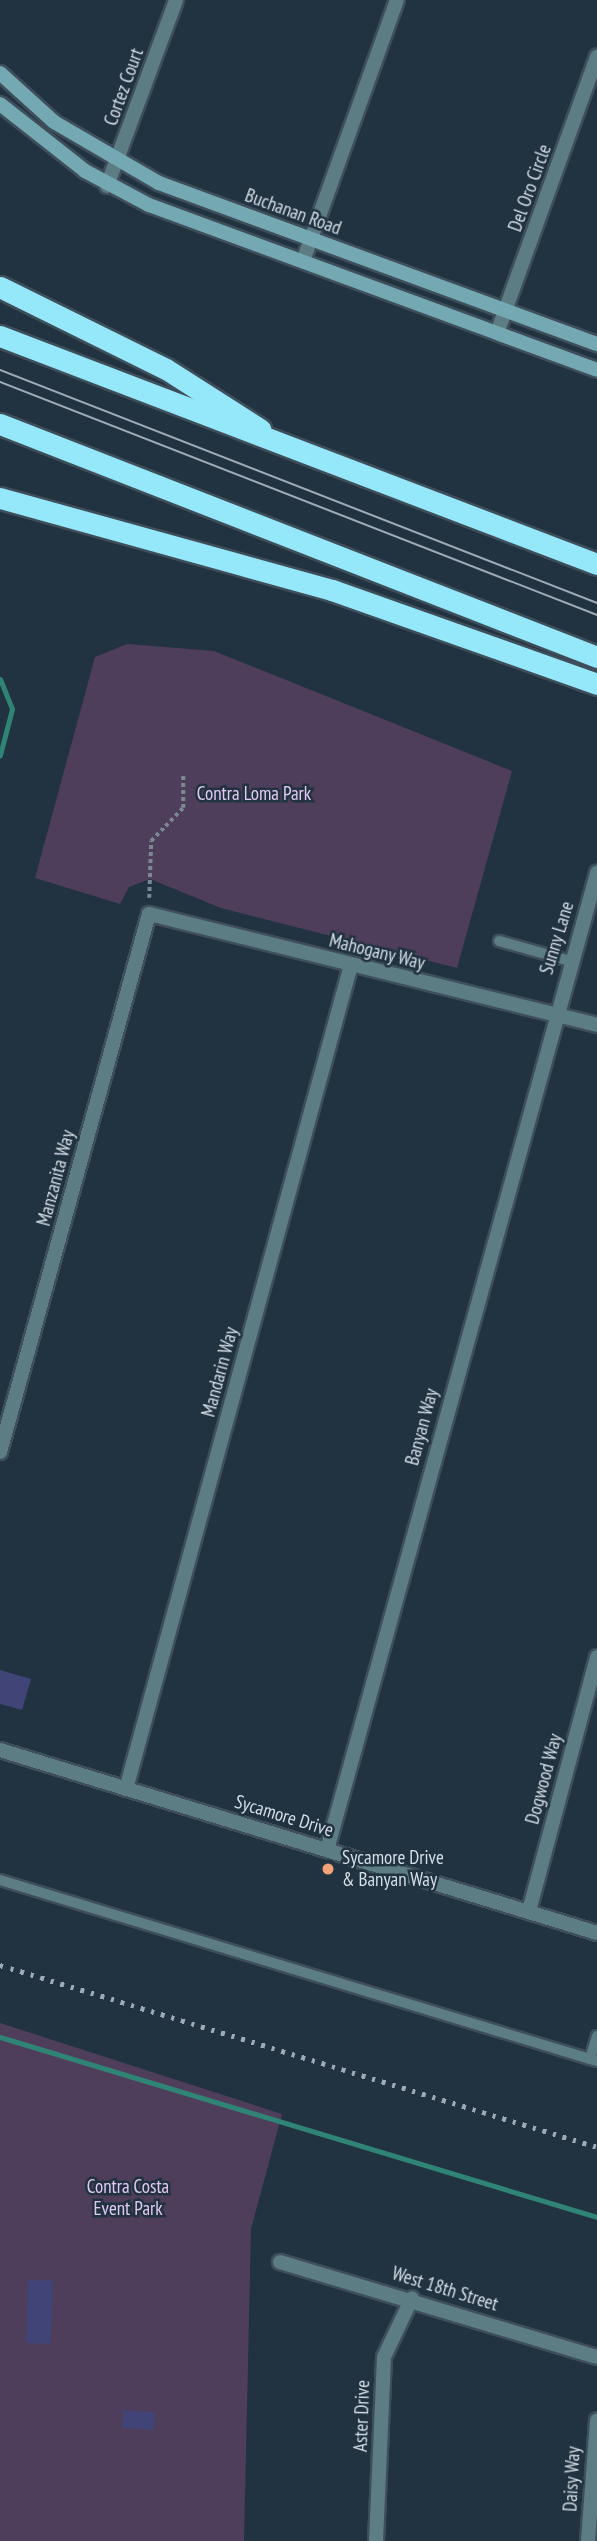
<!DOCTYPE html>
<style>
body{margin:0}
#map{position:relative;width:597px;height:2541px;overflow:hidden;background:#213240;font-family:"PT Sans Narrow",sans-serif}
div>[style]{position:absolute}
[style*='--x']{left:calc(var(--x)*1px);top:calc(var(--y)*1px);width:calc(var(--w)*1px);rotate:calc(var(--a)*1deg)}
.green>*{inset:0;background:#4f3e5b}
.stream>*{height:5px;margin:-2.5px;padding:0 2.5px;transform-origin:2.5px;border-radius:2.5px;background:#2f8475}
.building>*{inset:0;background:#404476;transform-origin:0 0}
.path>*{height:3.5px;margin-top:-1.75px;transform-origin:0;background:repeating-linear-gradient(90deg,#7a8893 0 3.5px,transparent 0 7px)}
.roads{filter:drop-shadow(2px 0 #3e4e5b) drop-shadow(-2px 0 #3e4e5b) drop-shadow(0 2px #3e4e5b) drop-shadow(0 -2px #3e4e5b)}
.service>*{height:10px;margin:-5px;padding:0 5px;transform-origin:5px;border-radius:5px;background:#5d7d84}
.minor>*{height:14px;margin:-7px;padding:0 7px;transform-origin:7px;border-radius:7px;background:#5d7d84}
.tertiary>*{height:14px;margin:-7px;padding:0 7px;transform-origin:7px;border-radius:7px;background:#5d7d84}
.secondary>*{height:14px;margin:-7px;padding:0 7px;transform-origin:7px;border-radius:7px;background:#74a8b3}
.motorway>*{height:21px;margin:-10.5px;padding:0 10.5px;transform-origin:10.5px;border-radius:10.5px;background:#95e8f9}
.tram>*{height:2px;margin:-1px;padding:0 1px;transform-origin:1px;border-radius:1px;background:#9eaab5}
.rail>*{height:5px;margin-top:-2.5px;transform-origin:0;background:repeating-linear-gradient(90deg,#9eaab5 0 3.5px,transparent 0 10.5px)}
.dots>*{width:19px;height:19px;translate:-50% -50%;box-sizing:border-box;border:4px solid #213240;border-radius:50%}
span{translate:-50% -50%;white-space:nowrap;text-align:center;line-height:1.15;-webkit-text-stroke:5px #213240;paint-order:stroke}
.street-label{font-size:19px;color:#d5dfe8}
.park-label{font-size:19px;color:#e3c8f5}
.poi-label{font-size:19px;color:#d5dfe8}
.left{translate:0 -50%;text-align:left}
</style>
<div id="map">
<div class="green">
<i style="clip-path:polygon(127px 644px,214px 651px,512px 771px,457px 968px,221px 908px,150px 879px,129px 887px,120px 904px,35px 878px,95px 657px)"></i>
<i style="clip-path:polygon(0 2023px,282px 2114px,251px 2229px,244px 2541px,0 2541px)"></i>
</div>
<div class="stream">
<i style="--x:0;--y:679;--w:32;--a:68"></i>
<i style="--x:12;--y:709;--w:48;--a:104.6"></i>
<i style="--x:0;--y:2037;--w:624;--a:16.78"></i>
</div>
<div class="building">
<i style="clip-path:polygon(0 1670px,31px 1679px,22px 1710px,0 1704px)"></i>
<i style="left:28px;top:2280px;width:25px;height:63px;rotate:2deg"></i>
<i style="left:123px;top:2410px;width:32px;height:18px;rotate:4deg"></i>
</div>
<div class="path">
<i style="--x:149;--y:898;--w:57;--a:-88"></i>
<i style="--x:151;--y:841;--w:46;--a:-45.9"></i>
<i style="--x:183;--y:808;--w:34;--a:-90"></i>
</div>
<div class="roads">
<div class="service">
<i style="--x:499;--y:941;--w:74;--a:15.7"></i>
<i style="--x:0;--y:1880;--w:617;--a:16.88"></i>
<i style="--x:597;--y:2036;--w:24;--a:107"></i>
<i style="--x:590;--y:2059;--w:7;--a:16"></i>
</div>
<div class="minor">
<i style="--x:107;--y:186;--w:198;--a:-69.6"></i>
<i style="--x:303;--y:261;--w:277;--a:-70.2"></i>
<i style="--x:497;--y:333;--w:294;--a:-70.1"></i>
<i style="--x:0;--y:1452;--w:558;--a:-74.52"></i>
<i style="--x:149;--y:914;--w:462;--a:13.9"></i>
<i style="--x:126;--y:1789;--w:854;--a:-74.73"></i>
<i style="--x:327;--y:1850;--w:1014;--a:-74.55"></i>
<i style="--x:529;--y:1911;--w:263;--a:-75"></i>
<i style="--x:280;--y:2262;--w:331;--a:16.7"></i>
<i style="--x:376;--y:2541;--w:184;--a:-87.5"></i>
<i style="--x:384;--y:2357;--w:65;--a:-64.6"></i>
<i style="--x:588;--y:2541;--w:121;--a:-85.7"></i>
</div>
<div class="tertiary">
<i style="--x:0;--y:1750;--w:624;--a:17.04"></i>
</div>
<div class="secondary">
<i style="--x:0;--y:73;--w:73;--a:42.2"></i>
<i style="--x:54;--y:122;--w:121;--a:30.2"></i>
<i style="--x:159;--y:183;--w:467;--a:20.2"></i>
<i style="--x:0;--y:104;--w:108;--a:38.2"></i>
<i style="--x:85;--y:171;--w:72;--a:28"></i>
<i style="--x:149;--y:205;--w:477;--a:20.2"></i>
</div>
<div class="motorway">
<i style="--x:0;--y:287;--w:185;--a:26.3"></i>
<i style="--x:166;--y:369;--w:112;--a:32.6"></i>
<i style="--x:0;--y:336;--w:639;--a:20.9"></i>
<i style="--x:0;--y:424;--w:641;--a:21.32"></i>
<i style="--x:0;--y:498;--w:345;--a:15.5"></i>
<i style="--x:332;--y:590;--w:281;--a:19.5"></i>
</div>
</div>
<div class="tram">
<i style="--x:0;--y:370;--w:641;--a:21.32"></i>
<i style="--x:0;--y:382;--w:641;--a:21.32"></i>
</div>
<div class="rail">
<i style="--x:0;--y:1965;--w:624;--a:16.95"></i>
</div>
<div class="dots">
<i style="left:328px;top:1869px;background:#efa377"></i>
</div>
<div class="street-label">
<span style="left:124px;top:87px;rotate:-70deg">Cortez Court</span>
<span style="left:530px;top:188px;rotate:-70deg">Del Oro Circle</span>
<span style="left:293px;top:212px;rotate:20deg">Buchanan Road</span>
<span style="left:557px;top:938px;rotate:-73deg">Sunny Lane</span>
<span style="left:377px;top:952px;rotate:14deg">Mahogany Way</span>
<span style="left:56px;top:1178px;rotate:-75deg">Manzanita Way</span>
<span style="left:220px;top:1372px;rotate:-75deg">Mandarin Way</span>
<span style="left:422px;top:1427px;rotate:-75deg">Banyan Way</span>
<span style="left:544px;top:1779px;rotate:-75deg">Dogwood Way</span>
<span style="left:284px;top:1816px;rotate:17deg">Sycamore Drive</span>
<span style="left:445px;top:2289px;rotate:17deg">West 18th Street</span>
<span style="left:362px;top:2416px;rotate:-88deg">Aster Drive</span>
<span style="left:572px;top:2479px;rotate:-87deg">Daisy Way</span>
</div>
<div class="park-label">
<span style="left:254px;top:794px">Contra Loma Park</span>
<span style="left:128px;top:2198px">Contra Costa<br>Event Park</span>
</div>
<div class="poi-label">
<span class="left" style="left:342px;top:1869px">Sycamore Drive<br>&amp; Banyan Way</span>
</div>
</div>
